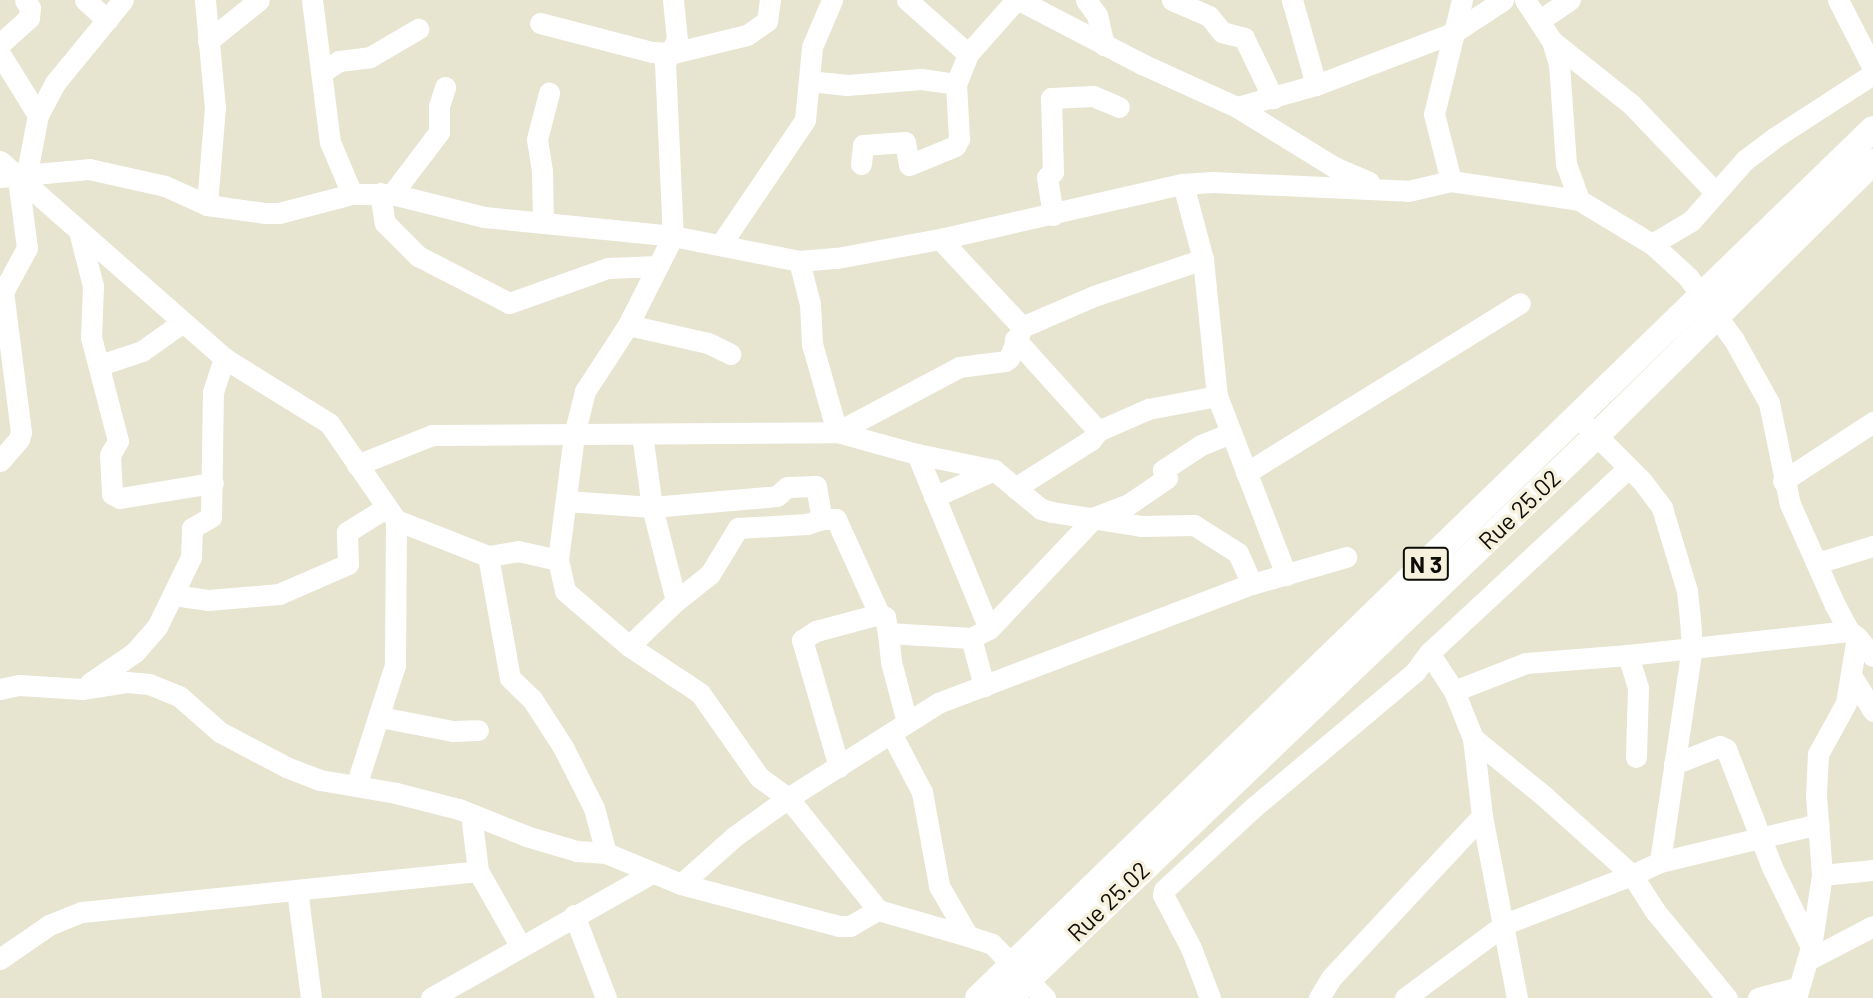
<!DOCTYPE html>
<style>
body{margin:0}
#map{position:relative;width:1873px;height:998px;overflow:hidden;background:#e7e4d0;font-family:Barlow,sans-serif}
div>[style]{position:absolute}
[style*='--x']{left:calc(var(--x)*1px);top:calc(var(--y)*1px);width:calc(var(--w)*1px);rotate:calc(var(--a)*1deg)}
.minor>*{height:21px;margin:-10.5px;padding:0 10.5px;transform-origin:10.5px;border-radius:10.5px;background:#fff}
.major>*{height:26px;margin:-13px;padding:0 13px;transform-origin:13px;border-radius:13px;background:#fff}
span{translate:-50% -50%;white-space:nowrap;text-align:center;line-height:1.15;-webkit-text-stroke:7px #f5f1dd;paint-order:stroke}
.shield-label span{padding:2px 5px;background:#f5f1dd;border:2px solid;border-radius:5px;-webkit-text-stroke-width:0}
.shield-label{font-size:23px;color:#0e0c06;font-weight:700}
.street-label{font-size:24px;color:#0e0c06}
</style>
<div id="map">
<div class="minor">
<i style="--x:85;--y:0;--w:30;--a:42"></i>
<i style="--x:205;--y:0;--w:107;--a:84.7"></i>
<i style="--x:215;--y:107;--w:98;--a:94.7"></i>
<i style="--x:312;--y:0;--w:143;--a:82.8"></i>
<i style="--x:330;--y:142;--w:56;--a:67.1"></i>
<i style="--x:673;--y:0;--w:40;--a:84.3"></i>
<i style="--x:677;--y:40;--w:26;--a:118"></i>
<i style="--x:665;--y:63;--w:173;--a:87.4"></i>
<i style="--x:673;--y:236;--w:100;--a:116.8"></i>
<i style="--x:628;--y:325;--w:79;--a:123.1"></i>
<i style="--x:585;--y:391;--w:45;--a:104"></i>
<i style="--x:574;--y:435;--w:126;--a:97.3"></i>
<i style="--x:558;--y:560;--w:32;--a:77"></i>
<i style="--x:565;--y:591;--w:84;--a:40.7"></i>
<i style="--x:629;--y:646;--w:85;--a:33.5"></i>
<i style="--x:700;--y:693;--w:103;--a:54.9"></i>
<i style="--x:759;--y:777;--w:36;--a:36"></i>
<i style="--x:788;--y:798;--w:144;--a:51.2"></i>
<i style="--x:907;--y:0;--w:81;--a:41.5"></i>
<i style="--x:1019;--y:0;--w:139;--a:27.5"></i>
<i style="--x:1142;--y:64;--w:104;--a:24.4"></i>
<i style="--x:1237;--y:107;--w:114;--a:31.7"></i>
<i style="--x:1334;--y:167;--w:38;--a:23"></i>
<i style="--x:1086;--y:0;--w:19;--a:54"></i>
<i style="--x:1097;--y:15;--w:31;--a:77"></i>
<i style="--x:1172;--y:0;--w:40;--a:23.4"></i>
<i style="--x:1209;--y:16;--w:21;--a:51"></i>
<i style="--x:1222;--y:32;--w:23;--a:15"></i>
<i style="--x:1244;--y:38;--w:67;--a:64.2"></i>
<i style="--x:1292;--y:0;--w:88;--a:74.2"></i>
<i style="--x:1525;--y:0;--w:49;--a:56.6"></i>
<i style="--x:1552;--y:41;--w:24;--a:73"></i>
<i style="--x:1559;--y:64;--w:100;--a:86"></i>
<i style="--x:1566;--y:164;--w:38;--a:70"></i>
<i style="--x:1838;--y:0;--w:76;--a:62.8"></i>
<i style="--x:1540;--y:20;--w:36;--a:-34"></i>
<i style="--x:540;--y:23;--w:116;--a:14.5"></i>
<i style="--x:652;--y:52;--w:21;--a:3"></i>
<i style="--x:673;--y:53;--w:76;--a:-13.7"></i>
<i style="--x:747;--y:35;--w:24;--a:-35"></i>
<i style="--x:767;--y:21;--w:21;--a:-82"></i>
<i style="--x:208;--y:41;--w:65;--a:-38.8"></i>
<i style="--x:1552;--y:41;--w:101;--a:38.6"></i>
<i style="--x:1631;--y:104;--w:122;--a:46.3"></i>
<i style="--x:0;--y:44;--w:39;--a:-42"></i>
<i style="--x:29;--y:18;--w:10;--a:-84"></i>
<i style="--x:30;--y:8;--w:9;--a:-122"></i>
<i style="--x:0;--y:54;--w:72;--a:58.1"></i>
<i style="--x:323;--y:72;--w:19;--a:-35"></i>
<i style="--x:339;--y:61;--w:31;--a:-7"></i>
<i style="--x:370;--y:57;--w:56;--a:-30.3"></i>
<i style="--x:809;--y:81;--w:38;--a:6"></i>
<i style="--x:847;--y:85;--w:74;--a:-4.6"></i>
<i style="--x:921;--y:79;--w:35;--a:8"></i>
<i style="--x:1237;--y:107;--w:82;--a:-15.6"></i>
<i style="--x:1316;--y:85;--w:147;--a:-20.8"></i>
<i style="--x:1453;--y:33;--w:60;--a:-33.4"></i>
<i style="--x:0;--y:161;--w:298;--a:41.3"></i>
<i style="--x:224;--y:358;--w:123;--a:31.8"></i>
<i style="--x:329;--y:423;--w:118;--a:55.4"></i>
<i style="--x:396;--y:520;--w:145;--a:90.4"></i>
<i style="--x:395;--y:665;--w:127;--a:107.9"></i>
<i style="--x:861;--y:164;--w:19;--a:-84"></i>
<i style="--x:863;--y:145;--w:42;--a:-4.1"></i>
<i style="--x:905;--y:142;--w:23;--a:80"></i>
<i style="--x:909;--y:165;--w:50;--a:-22.4"></i>
<i style="--x:955;--y:146;--w:8;--a:-60"></i>
<i style="--x:959;--y:139;--w:55;--a:-93.1"></i>
<i style="--x:956;--y:84;--w:32;--a:-68"></i>
<i style="--x:968;--y:54;--w:72;--a:-48.4"></i>
<i style="--x:27;--y:172;--w:58;--a:-79.1"></i>
<i style="--x:38;--y:115;--w:36;--a:-62"></i>
<i style="--x:55;--y:83;--w:107;--a:-50.7"></i>
<i style="--x:0;--y:177;--w:89;--a:-5.1"></i>
<i style="--x:89;--y:169;--w:78;--a:12.6"></i>
<i style="--x:165;--y:186;--w:46;--a:24.3"></i>
<i style="--x:207;--y:205;--w:59;--a:7.9"></i>
<i style="--x:265;--y:213;--w:14;--a:0"></i>
<i style="--x:279;--y:213;--w:75;--a:-14.6"></i>
<i style="--x:352;--y:194;--w:40;--a:0"></i>
<i style="--x:392;--y:194;--w:95;--a:14"></i>
<i style="--x:484;--y:217;--w:190;--a:5.7"></i>
<i style="--x:673;--y:236;--w:128;--a:11.2"></i>
<i style="--x:799;--y:261;--w:38;--a:-5"></i>
<i style="--x:837;--y:258;--w:105;--a:-10.5"></i>
<i style="--x:940;--y:239;--w:249;--a:-12.8"></i>
<i style="--x:1183;--y:184;--w:30;--a:-4"></i>
<i style="--x:1213;--y:182;--w:195;--a:2.6"></i>
<i style="--x:1408;--y:191;--w:44;--a:-13.1"></i>
<i style="--x:1451;--y:181;--w:129;--a:8.4"></i>
<i style="--x:1579;--y:200;--w:85;--a:31.1"></i>
<i style="--x:1652;--y:244;--w:49;--a:42.5"></i>
<i style="--x:1688;--y:277;--w:78;--a:53.9"></i>
<i style="--x:1734;--y:340;--w:72;--a:60.9"></i>
<i style="--x:1769;--y:403;--w:103;--a:78.3"></i>
<i style="--x:1790;--y:504;--w:111;--a:66"></i>
<i style="--x:1835;--y:605;--w:30;--a:62"></i>
<i style="--x:1849;--y:631;--w:10;--a:37"></i>
<i style="--x:1857;--y:637;--w:67;--a:99.5"></i>
<i style="--x:1846;--y:703;--w:58;--a:118.8"></i>
<i style="--x:1818;--y:754;--w:41;--a:92.8"></i>
<i style="--x:1816;--y:795;--w:80;--a:85.7"></i>
<i style="--x:1822;--y:875;--w:73;--a:98.7"></i>
<i style="--x:1811;--y:947;--w:53;--a:106.4"></i>
<i style="--x:1451;--y:181;--w:69;--a:-104.2"></i>
<i style="--x:1434;--y:114;--w:117;--a:-76.2"></i>
<i style="--x:1183;--y:184;--w:78;--a:75.1"></i>
<i style="--x:1203;--y:259;--w:138;--a:84.2"></i>
<i style="--x:1217;--y:396;--w:192;--a:68.9"></i>
<i style="--x:380;--y:193;--w:30;--a:81"></i>
<i style="--x:385;--y:223;--w:47;--a:45"></i>
<i style="--x:418;--y:256;--w:102;--a:27.3"></i>
<i style="--x:509;--y:303;--w:105;--a:-19.5"></i>
<i style="--x:608;--y:268;--w:50;--a:-2.3"></i>
<i style="--x:392;--y:194;--w:78;--a:-52.8"></i>
<i style="--x:439;--y:132;--w:26;--a:-90"></i>
<i style="--x:439;--y:106;--w:20;--a:-72"></i>
<i style="--x:1053;--y:215;--w:38;--a:-99"></i>
<i style="--x:1047;--y:177;--w:8;--a:-40"></i>
<i style="--x:1053;--y:172;--w:74;--a:-91.5"></i>
<i style="--x:1051;--y:98;--w:42;--a:-2.7"></i>
<i style="--x:1093;--y:96;--w:28;--a:23"></i>
<i style="--x:543;--y:223;--w:52;--a:-91.1"></i>
<i style="--x:542;--y:171;--w:32;--a:-99"></i>
<i style="--x:537;--y:139;--w:48;--a:-75.4"></i>
<i style="--x:79;--y:231;--w:57;--a:75.7"></i>
<i style="--x:93;--y:286;--w:51;--a:92.2"></i>
<i style="--x:91;--y:337;--w:107;--a:75.4"></i>
<i style="--x:118;--y:441;--w:16;--a:120"></i>
<i style="--x:110;--y:455;--w:39;--a:87"></i>
<i style="--x:112;--y:494;--w:9;--a:27"></i>
<i style="--x:120;--y:498;--w:94;--a:-9.2"></i>
<i style="--x:940;--y:239;--w:120;--a:47"></i>
<i style="--x:721;--y:244;--w:150;--a:-55.9"></i>
<i style="--x:805;--y:120;--w:73;--a:-84.5"></i>
<i style="--x:812;--y:47;--w:51;--a:-66.9"></i>
<i style="--x:1652;--y:244;--w:45;--a:-30.5"></i>
<i style="--x:1691;--y:221;--w:81;--a:-48.5"></i>
<i style="--x:1745;--y:160;--w:36;--a:-37"></i>
<i style="--x:1774;--y:138;--w:118;--a:-32.9"></i>
<i style="--x:799;--y:261;--w:44;--a:75.7"></i>
<i style="--x:810;--y:304;--w:40;--a:87.1"></i>
<i style="--x:812;--y:344;--w:91;--a:74.1"></i>
<i style="--x:837;--y:432;--w:138;--a:-28"></i>
<i style="--x:959;--y:367;--w:46;--a:-7.4"></i>
<i style="--x:1005;--y:361;--w:5;--a:-37"></i>
<i style="--x:1009;--y:358;--w:34;--a:-67"></i>
<i style="--x:1022;--y:327;--w:78;--a:-23.3"></i>
<i style="--x:1094;--y:296;--w:115;--a:-18.7"></i>
<i style="--x:628;--y:325;--w:82;--a:12.7"></i>
<i style="--x:708;--y:343;--w:25;--a:26"></i>
<i style="--x:1015;--y:339;--w:124;--a:47.9"></i>
<i style="--x:100;--y:365;--w:44;--a:-18.4"></i>
<i style="--x:142;--y:351;--w:50;--a:-35.3"></i>
<i style="--x:1587;--y:426;--w:78;--a:45"></i>
<i style="--x:1642;--y:481;--w:34;--a:53"></i>
<i style="--x:1662;--y:508;--w:87;--a:73.2"></i>
<i style="--x:1687;--y:591;--w:28;--a:84"></i>
<i style="--x:1690;--y:619;--w:28;--a:86"></i>
<i style="--x:1692;--y:647;--w:217;--a:98.5"></i>
<i style="--x:1660;--y:862;--w:31;--a:155"></i>
<i style="--x:1632;--y:875;--w:43;--a:57.4"></i>
<i style="--x:1655;--y:911;--w:113;--a:50.4"></i>
<i style="--x:642;--y:434;--w:74;--a:82.2"></i>
<i style="--x:652;--y:507;--w:97;--a:75.7"></i>
<i style="--x:917;--y:454;--w:189;--a:67.6"></i>
<i style="--x:0;--y:461;--w:29;--a:-49"></i>
<i style="--x:19;--y:439;--w:7;--a:-74"></i>
<i style="--x:21;--y:432;--w:141;--a:-97.3"></i>
<i style="--x:3;--y:292;--w:50;--a:-61.4"></i>
<i style="--x:27;--y:248;--w:70;--a:-97.4"></i>
<i style="--x:357;--y:465;--w:81;--a:-21.8"></i>
<i style="--x:432;--y:435;--w:405;--a:-0.4"></i>
<i style="--x:837;--y:432;--w:83;--a:15.4"></i>
<i style="--x:917;--y:454;--w:79;--a:11.7"></i>
<i style="--x:994;--y:470;--w:61;--a:39.7"></i>
<i style="--x:1041;--y:509;--w:11;--a:15"></i>
<i style="--x:1052;--y:512;--w:90;--a:8.9"></i>
<i style="--x:1141;--y:526;--w:53;--a:-1.1"></i>
<i style="--x:1194;--y:525;--w:52;--a:32.5"></i>
<i style="--x:1238;--y:553;--w:34;--a:66"></i>
<i style="--x:1246;--y:473;--w:322;--a:-31.8"></i>
<i style="--x:1783;--y:481;--w:108;--a:-33.2"></i>
<i style="--x:1015;--y:488;--w:90;--a:-32.3"></i>
<i style="--x:1091;--y:440;--w:11;--a:-52"></i>
<i style="--x:1098;--y:431;--w:55;--a:-23.7"></i>
<i style="--x:1148;--y:409;--w:70;--a:-10.7"></i>
<i style="--x:934;--y:497;--w:66;--a:-24.2"></i>
<i style="--x:566;--y:501;--w:86;--a:4"></i>
<i style="--x:652;--y:507;--w:125;--a:-5"></i>
<i style="--x:777;--y:496;--w:13;--a:-42"></i>
<i style="--x:787;--y:487;--w:29;--a:-2"></i>
<i style="--x:816;--y:486;--w:34;--a:80"></i>
<i style="--x:396;--y:520;--w:99;--a:21.4"></i>
<i style="--x:488;--y:556;--w:30;--a:-9"></i>
<i style="--x:518;--y:551;--w:41;--a:12.7"></i>
<i style="--x:488;--y:556;--w:124;--a:79.8"></i>
<i style="--x:510;--y:678;--w:30;--a:44"></i>
<i style="--x:532;--y:699;--w:57;--a:57.1"></i>
<i style="--x:563;--y:747;--w:68;--a:63.1"></i>
<i style="--x:594;--y:808;--w:47;--a:75.1"></i>
<i style="--x:1817;--y:563;--w:59;--a:-16.9"></i>
<i style="--x:173;--y:595;--w:35;--a:8"></i>
<i style="--x:208;--y:600;--w:71;--a:-4.8"></i>
<i style="--x:279;--y:594;--w:75;--a:-23.5"></i>
<i style="--x:348;--y:564;--w:32;--a:-92"></i>
<i style="--x:347;--y:532;--w:47;--a:-32"></i>
<i style="--x:888;--y:633;--w:29;--a:84"></i>
<i style="--x:891;--y:662;--w:62;--a:75.1"></i>
<i style="--x:1857;--y:637;--w:25;--a:50"></i>
<i style="--x:971;--y:638;--w:50;--a:74.8"></i>
<i style="--x:629;--y:646;--w:65;--a:-43.8"></i>
<i style="--x:676;--y:601;--w:43;--a:-38.5"></i>
<i style="--x:710;--y:574;--w:54;--a:-58.7"></i>
<i style="--x:738;--y:528;--w:69;--a:-3.3"></i>
<i style="--x:807;--y:524;--w:16;--a:-18"></i>
<i style="--x:822;--y:519;--w:14;--a:0"></i>
<i style="--x:836;--y:519;--w:104;--a:65.6"></i>
<i style="--x:879;--y:614;--w:7;--a:27"></i>
<i style="--x:885;--y:617;--w:16;--a:79"></i>
<i style="--x:888;--y:633;--w:83;--a:3.4"></i>
<i style="--x:971;--y:638;--w:20;--a:-27"></i>
<i style="--x:989;--y:629;--w:154;--a:-46.6"></i>
<i style="--x:1095;--y:517;--w:36;--a:-21"></i>
<i style="--x:1129;--y:504;--w:46;--a:-34.4"></i>
<i style="--x:1167;--y:478;--w:9;--a:-117"></i>
<i style="--x:1163;--y:470;--w:45;--a:-33.3"></i>
<i style="--x:1201;--y:445;--w:32;--a:-22"></i>
<i style="--x:1628;--y:655;--w:34;--a:73"></i>
<i style="--x:1638;--y:688;--w:69;--a:91.7"></i>
<i style="--x:1852;--y:677;--w:40;--a:58"></i>
<i style="--x:90;--y:683;--w:55;--a:-34.6"></i>
<i style="--x:135;--y:652;--w:33;--a:-49"></i>
<i style="--x:157;--y:627;--w:78;--a:-64.1"></i>
<i style="--x:191;--y:557;--w:29;--a:-88"></i>
<i style="--x:192;--y:528;--w:22;--a:-30"></i>
<i style="--x:211;--y:517;--w:125;--a:-89.1"></i>
<i style="--x:213;--y:392;--w:36;--a:-72"></i>
<i style="--x:0;--y:689;--w:19;--a:-12"></i>
<i style="--x:19;--y:685;--w:63;--a:3.6"></i>
<i style="--x:82;--y:689;--w:46;--a:-8.8"></i>
<i style="--x:127;--y:682;--w:22;--a:5"></i>
<i style="--x:149;--y:684;--w:32;--a:22"></i>
<i style="--x:179;--y:696;--w:55;--a:41.3"></i>
<i style="--x:220;--y:732;--w:75;--a:27.9"></i>
<i style="--x:286;--y:767;--w:36;--a:21"></i>
<i style="--x:320;--y:780;--w:77;--a:9.7"></i>
<i style="--x:396;--y:793;--w:65;--a:14.3"></i>
<i style="--x:459;--y:809;--w:72;--a:21.9"></i>
<i style="--x:526;--y:836;--w:53;--a:16.4"></i>
<i style="--x:577;--y:851;--w:29;--a:4"></i>
<i style="--x:606;--y:853;--w:81;--a:22.5"></i>
<i style="--x:681;--y:884;--w:163;--a:14.9"></i>
<i style="--x:839;--y:926;--w:11;--a:0"></i>
<i style="--x:850;--y:926;--w:32;--a:-30"></i>
<i style="--x:878;--y:910;--w:94;--a:16.1"></i>
<i style="--x:968;--y:936;--w:25;--a:18"></i>
<i style="--x:992;--y:944;--w:76;--a:45.5"></i>
<i style="--x:1454;--y:691;--w:77;--a:-21.3"></i>
<i style="--x:1526;--y:663;--w:102;--a:-4.5"></i>
<i style="--x:1628;--y:655;--w:222;--a:-6.2"></i>
<i style="--x:380;--y:717;--w:74;--a:10.9"></i>
<i style="--x:453;--y:731;--w:25;--a:-2"></i>
<i style="--x:891;--y:733;--w:67;--a:62.3"></i>
<i style="--x:922;--y:792;--w:96;--a:79.7"></i>
<i style="--x:939;--y:886;--w:58;--a:59.9"></i>
<i style="--x:1674;--y:764;--w:49;--a:-21.4"></i>
<i style="--x:1720;--y:746;--w:7;--a:27"></i>
<i style="--x:1726;--y:749;--w:127;--a:68.7"></i>
<i style="--x:1772;--y:867;--w:89;--a:64"></i>
<i style="--x:839;--y:767;--w:132;--a:-106.2"></i>
<i style="--x:802;--y:640;--w:17;--a:-33"></i>
<i style="--x:816;--y:631;--w:65;--a:-15.1"></i>
<i style="--x:471;--y:814;--w:57;--a:83"></i>
<i style="--x:478;--y:871;--w:87;--a:60.5"></i>
<i style="--x:1660;--y:862;--w:163;--a:-13.5"></i>
<i style="--x:1822;--y:875;--w:51;--a:-5.6"></i>
<i style="--x:681;--y:884;--w:72;--a:-41.6"></i>
<i style="--x:735;--y:836;--w:65;--a:-35.6"></i>
<i style="--x:788;--y:798;--w:178;--a:-32.3"></i>
<i style="--x:938;--y:703;--w:336;--a:-20.8"></i>
<i style="--x:1252;--y:584;--w:98;--a:-16"></i>
<i style="--x:297;--y:890;--w:109;--a:82.6"></i>
<i style="--x:574;--y:915;--w:89;--a:68.9"></i>
<i style="--x:0;--y:959;--w:60;--a:-34.8"></i>
<i style="--x:49;--y:925;--w:35;--a:-22"></i>
<i style="--x:82;--y:912;--w:398;--a:-5.9"></i>
<i style="--x:1808;--y:960;--w:73;--a:-27.6"></i>
<i style="--x:431;--y:998;--w:254;--a:-29.5"></i>
<i style="--x:1210;--y:998;--w:53;--a:-110.8"></i>
<i style="--x:1191;--y:948;--w:60;--a:-117.8"></i>
<i style="--x:1163;--y:895;--w:5;--a:-79"></i>
<i style="--x:1164;--y:890;--w:122;--a:-42.7"></i>
<i style="--x:1254;--y:807;--w:210;--a:-40"></i>
<i style="--x:1415;--y:672;--w:24;--a:-54"></i>
<i style="--x:1319;--y:998;--w:23;--a:-59"></i>
<i style="--x:1331;--y:978;--w:221;--a:-47"></i>
<i style="--x:1405;--y:998;--w:124;--a:-36.5"></i>
<i style="--x:1505;--y:924;--w:136;--a:-21.1"></i>
<i style="--x:1632;--y:875;--w:118;--a:-138.1"></i>
<i style="--x:1544;--y:796;--w:92;--a:-140.8"></i>
<i style="--x:1517;--y:998;--w:185;--a:-100.9"></i>
<i style="--x:1482;--y:816;--w:79;--a:-96.6"></i>
<i style="--x:1473;--y:738;--w:51;--a:-112"></i>
<i style="--x:1454;--y:691;--w:45;--a:-123.3"></i>
<i style="--x:1429;--y:653;--w:272;--a:-42.9"></i>
<i style="--x:1758;--y:998;--w:42;--a:-15"></i>
</div>
<div class="major">
<i style="--x:978;--y:998;--w:1247;--a:-44.16"></i>
<i style="--x:1009;--y:998;--w:814;--a:-43.76"></i>
<i style="--x:1597;--y:435;--w:388;--a:-44.7"></i>
</div>
<div class="shield-label">
<span style="left:1426px;top:564px">N 3</span>
</div>
<div class="street-label">
<span style="left:1519px;top:509px;rotate:-44deg">Rue 25.02</span>
<span style="left:1108px;top:901px;rotate:-44deg">Rue 25.02</span>
</div>
</div>
